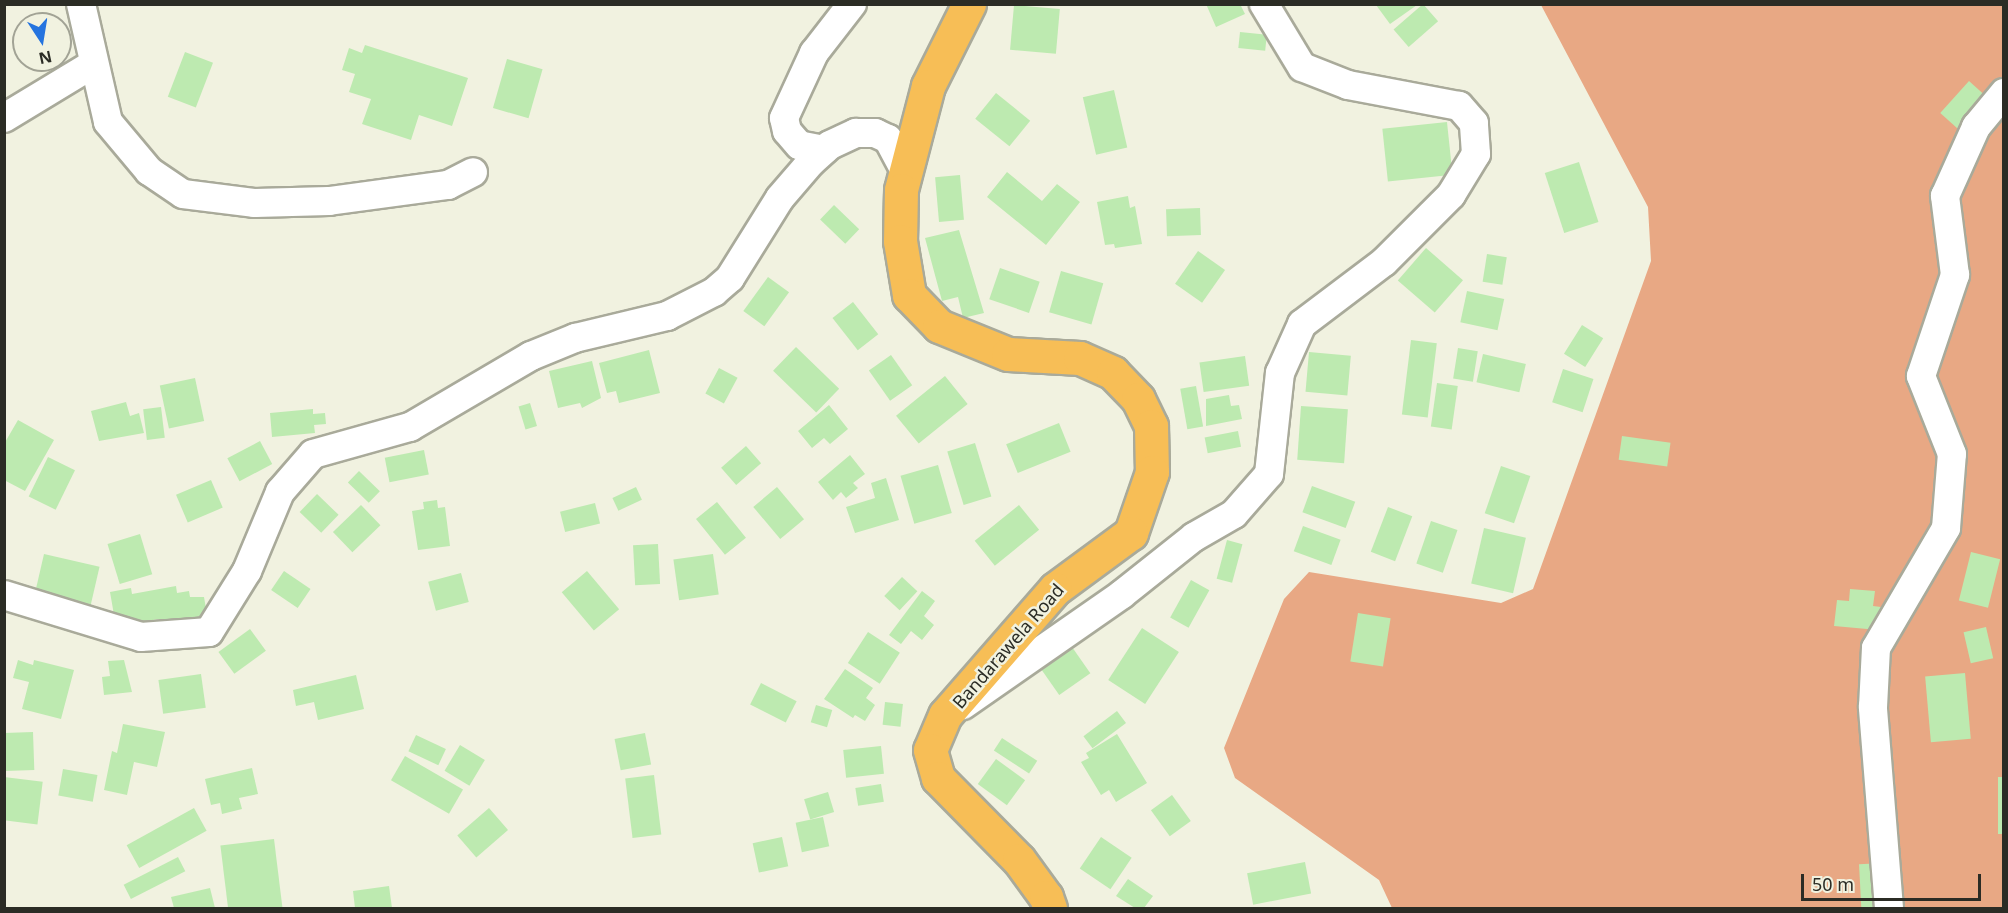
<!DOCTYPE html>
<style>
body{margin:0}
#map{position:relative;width:2008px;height:913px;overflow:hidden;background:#f1f2e0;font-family:"Noto Sans",sans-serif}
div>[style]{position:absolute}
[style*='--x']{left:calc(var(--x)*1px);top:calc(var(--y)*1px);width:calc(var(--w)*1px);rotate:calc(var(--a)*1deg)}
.forest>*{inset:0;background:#e8a884}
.building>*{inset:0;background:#bdeab0;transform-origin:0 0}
.roads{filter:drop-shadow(2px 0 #a9aa9a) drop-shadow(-2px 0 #a9aa9a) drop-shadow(0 2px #a9aa9a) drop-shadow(0 -2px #a9aa9a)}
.minor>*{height:28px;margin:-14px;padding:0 14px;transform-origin:14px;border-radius:14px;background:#fff}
.highway>*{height:33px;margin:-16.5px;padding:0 16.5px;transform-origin:16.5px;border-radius:16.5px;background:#f7be56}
span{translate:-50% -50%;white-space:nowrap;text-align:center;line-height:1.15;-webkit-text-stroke:5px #f1f2e0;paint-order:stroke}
.street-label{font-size:18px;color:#2b2c25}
.frame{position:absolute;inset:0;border:6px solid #2b2c25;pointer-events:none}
.north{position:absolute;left:12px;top:12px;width:60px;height:60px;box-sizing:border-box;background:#f1f2e0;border:2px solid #a2a395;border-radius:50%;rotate:168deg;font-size:16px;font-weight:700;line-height:24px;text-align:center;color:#2b2c25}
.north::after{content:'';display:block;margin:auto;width:21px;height:27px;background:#2574df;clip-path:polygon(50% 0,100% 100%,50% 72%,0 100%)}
.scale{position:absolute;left:1801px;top:874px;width:180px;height:27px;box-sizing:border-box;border:3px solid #2b2c25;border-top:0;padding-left:8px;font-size:18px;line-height:21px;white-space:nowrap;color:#2b2c25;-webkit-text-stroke:4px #f1f2e0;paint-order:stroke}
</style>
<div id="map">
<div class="forest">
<i style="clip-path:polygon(1541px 5px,2003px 5px,2003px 908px,1392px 908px,1379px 880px,1235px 778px,1224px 748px,1284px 599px,1309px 572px,1501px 603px,1533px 589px,1651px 261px,1648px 207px)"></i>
</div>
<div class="building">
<i style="clip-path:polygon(1206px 4px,1240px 4px,1245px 14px,1216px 27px)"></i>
<i style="left:1423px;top:4px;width:23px;height:39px;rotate:49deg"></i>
<i style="left:1014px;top:5px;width:46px;height:45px;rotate:5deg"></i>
<i style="clip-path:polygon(1376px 5px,1417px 5px,1390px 24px)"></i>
<i style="left:1240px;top:32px;width:27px;height:16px;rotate:6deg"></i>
<i style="clip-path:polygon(365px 45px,468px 78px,452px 126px,419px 115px,411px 140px,362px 124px,371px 99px,349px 92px,355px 74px,342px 70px,349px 48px,362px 53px)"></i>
<i style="left:185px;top:52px;width:30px;height:48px;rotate:21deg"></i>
<i style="left:507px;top:59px;width:37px;height:51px;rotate:16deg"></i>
<i style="left:1969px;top:81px;width:27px;height:43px;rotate:42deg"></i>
<i style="left:1114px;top:90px;width:59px;height:32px;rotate:77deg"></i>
<i style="left:996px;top:93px;width:44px;height:33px;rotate:39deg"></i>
<i style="left:1447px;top:122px;width:53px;height:65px;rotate:84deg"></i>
<i style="left:1579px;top:162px;width:63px;height:36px;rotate:72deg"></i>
<i style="clip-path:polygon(1007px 172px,1042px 201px,1057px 184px,1080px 202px,1046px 245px,987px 197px)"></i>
<i style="left:960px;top:175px;width:45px;height:25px;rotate:85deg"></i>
<i style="clip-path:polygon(1128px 196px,1130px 208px,1135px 206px,1142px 244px,1115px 248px,1114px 244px,1105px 245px,1097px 202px)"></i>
<i style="left:834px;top:205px;width:35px;height:20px;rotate:44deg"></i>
<i style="left:1200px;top:208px;width:27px;height:34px;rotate:88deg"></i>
<i style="clip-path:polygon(959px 230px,984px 313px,963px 318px,958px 297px,942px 301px,925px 238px)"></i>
<i style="left:1426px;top:248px;width:49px;height:43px;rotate:41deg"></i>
<i style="left:1198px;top:251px;width:33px;height:40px;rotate:35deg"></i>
<i style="left:1487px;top:254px;width:20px;height:28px;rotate:9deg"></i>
<i style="left:1000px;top:268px;width:42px;height:33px;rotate:19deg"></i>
<i style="left:1061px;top:271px;width:44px;height:43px;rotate:16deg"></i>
<i style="left:768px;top:277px;width:26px;height:42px;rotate:36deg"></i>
<i style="left:1467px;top:291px;width:38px;height:32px;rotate:12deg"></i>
<i style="left:853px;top:302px;width:41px;height:26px;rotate:52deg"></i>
<i style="left:1582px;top:325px;width:25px;height:34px;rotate:32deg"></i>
<i style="left:1411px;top:340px;width:26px;height:75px;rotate:7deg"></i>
<i style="left:796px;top:347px;width:60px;height:33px;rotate:44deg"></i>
<i style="left:1458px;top:348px;width:20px;height:31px;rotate:9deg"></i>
<i style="clip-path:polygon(649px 350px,660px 393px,619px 403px,616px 391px,607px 393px,599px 363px)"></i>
<i style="left:1309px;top:352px;width:42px;height:40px;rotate:5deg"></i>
<i style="left:1483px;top:354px;width:44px;height:29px;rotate:13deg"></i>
<i style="left:891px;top:355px;width:37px;height:27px;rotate:55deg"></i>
<i style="left:1245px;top:356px;width:30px;height:46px;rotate:82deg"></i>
<i style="clip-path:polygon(592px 361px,601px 398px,582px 408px,580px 403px,558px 408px,549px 371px)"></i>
<i style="left:719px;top:368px;width:21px;height:29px;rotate:28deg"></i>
<i style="left:1563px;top:369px;width:32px;height:35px;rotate:18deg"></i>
<i style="left:945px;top:376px;width:36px;height:63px;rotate:51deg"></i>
<i style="left:195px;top:378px;width:44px;height:36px;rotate:78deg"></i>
<i style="left:1437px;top:383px;width:21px;height:44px;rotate:8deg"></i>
<i style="left:1196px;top:386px;width:41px;height:16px;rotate:80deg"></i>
<i style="clip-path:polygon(1229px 395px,1231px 406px,1239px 405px,1242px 419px,1206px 426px,1206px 399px)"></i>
<i style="clip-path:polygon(126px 402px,130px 416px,139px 413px,144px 433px,99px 441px,91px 411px)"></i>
<i style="left:530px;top:403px;width:24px;height:12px;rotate:73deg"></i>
<i style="clip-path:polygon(829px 405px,848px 429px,830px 444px,824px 438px,812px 448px,798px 431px)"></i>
<i style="left:1301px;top:406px;width:47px;height:54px;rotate:4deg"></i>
<i style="left:161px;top:407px;width:31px;height:18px;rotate:83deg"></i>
<i style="clip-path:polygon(313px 409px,313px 414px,325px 413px,326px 424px,314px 425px,315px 433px,272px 437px,270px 413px)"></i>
<i style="clip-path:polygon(18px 420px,54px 440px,25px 491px,4px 480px,4px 444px)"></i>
<i style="left:1059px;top:423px;width:31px;height:57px;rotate:68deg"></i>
<i style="left:1238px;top:431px;width:16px;height:34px;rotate:79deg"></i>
<i style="left:1622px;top:436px;width:49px;height:24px;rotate:8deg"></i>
<i style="left:260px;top:441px;width:26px;height:37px;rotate:62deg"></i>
<i style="left:975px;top:443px;width:56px;height:29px;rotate:73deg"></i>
<i style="left:746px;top:446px;width:23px;height:33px;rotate:49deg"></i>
<i style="left:424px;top:450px;width:25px;height:40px;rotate:79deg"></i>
<i style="clip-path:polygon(850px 455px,865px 474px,853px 483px,858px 488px,846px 498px,841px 492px,833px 500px,818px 482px)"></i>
<i style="left:48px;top:457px;width:30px;height:44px;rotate:26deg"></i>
<i style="left:938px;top:465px;width:50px;height:39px;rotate:74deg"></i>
<i style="left:1501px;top:466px;width:31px;height:50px;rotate:19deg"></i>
<i style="left:359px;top:471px;width:29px;height:16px;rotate:44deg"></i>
<i style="clip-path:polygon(886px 478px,899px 520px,855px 533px,846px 507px,875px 498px,871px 483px)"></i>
<i style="left:211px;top:480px;width:30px;height:38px;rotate:67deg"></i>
<i style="left:1312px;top:486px;width:46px;height:28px;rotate:20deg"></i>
<i style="left:636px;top:487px;width:14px;height:26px;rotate:65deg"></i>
<i style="left:777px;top:487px;width:42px;height:31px;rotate:50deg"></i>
<i style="left:317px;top:494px;width:30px;height:25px;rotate:44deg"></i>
<i style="clip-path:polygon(437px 500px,438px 508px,445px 507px,450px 546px,418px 550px,412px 511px,424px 509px,423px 502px)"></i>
<i style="left:717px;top:502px;width:46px;height:27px;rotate:51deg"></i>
<i style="left:595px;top:503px;width:21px;height:36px;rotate:76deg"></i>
<i style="left:361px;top:505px;width:28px;height:39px;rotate:46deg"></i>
<i style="left:1019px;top:505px;width:32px;height:57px;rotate:51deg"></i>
<i style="left:1388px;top:507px;width:26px;height:48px;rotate:21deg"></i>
<i style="left:1431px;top:521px;width:28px;height:45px;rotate:19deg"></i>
<i style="left:1303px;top:526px;width:40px;height:27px;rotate:20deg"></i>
<i style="left:1484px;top:528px;width:43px;height:57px;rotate:13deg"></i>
<i style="left:140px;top:534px;width:42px;height:34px;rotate:73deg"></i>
<i style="left:1227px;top:540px;width:16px;height:40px;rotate:15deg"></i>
<i style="left:658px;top:544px;width:40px;height:25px;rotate:87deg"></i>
<i style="left:1971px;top:552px;width:30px;height:50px;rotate:14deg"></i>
<i style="left:44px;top:554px;width:57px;height:41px;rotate:13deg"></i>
<i style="left:713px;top:554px;width:41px;height:40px;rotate:82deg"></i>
<i style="left:284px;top:571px;width:32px;height:23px;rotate:34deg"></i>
<i style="left:587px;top:571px;width:50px;height:33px;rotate:50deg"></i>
<i style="left:461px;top:573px;width:30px;height:34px;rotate:75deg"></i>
<i style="left:902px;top:577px;width:21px;height:26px;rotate:43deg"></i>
<i style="left:1191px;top:580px;width:21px;height:43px;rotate:29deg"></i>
<i style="clip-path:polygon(176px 586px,177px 593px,189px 591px,190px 597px,204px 597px,209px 626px,160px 624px,159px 619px,121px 625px,119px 614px,114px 615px,110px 592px,131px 588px,132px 594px)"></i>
<i style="clip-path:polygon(1850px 589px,1875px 591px,1873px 606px,1881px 607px,1878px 630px,1834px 626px,1837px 600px,1849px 601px)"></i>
<i style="clip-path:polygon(922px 591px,935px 601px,924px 616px,934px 625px,922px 640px,911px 631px,901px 644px,889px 635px)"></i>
<i style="left:1358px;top:613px;width:33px;height:49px;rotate:9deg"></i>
<i style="left:1986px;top:627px;width:32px;height:23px;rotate:77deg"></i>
<i style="left:1142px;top:628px;width:44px;height:62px;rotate:33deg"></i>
<i style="left:250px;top:629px;width:27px;height:39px;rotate:54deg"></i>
<i style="left:868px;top:632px;width:38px;height:37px;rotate:33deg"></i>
<i style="left:1072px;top:647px;width:32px;height:38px;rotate:55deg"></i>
<i style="clip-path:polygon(18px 660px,33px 665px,34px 660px,74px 670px,61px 719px,22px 709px,29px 682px,13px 678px)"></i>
<i style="clip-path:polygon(124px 660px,132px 692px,104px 695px,102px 677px,110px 676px,108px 661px)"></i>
<i style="clip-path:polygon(845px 669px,873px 688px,866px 698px,875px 705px,865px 721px,855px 715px,853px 718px,824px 699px)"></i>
<i style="left:1965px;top:673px;width:66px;height:40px;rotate:85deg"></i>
<i style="left:201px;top:674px;width:34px;height:43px;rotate:82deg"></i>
<i style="clip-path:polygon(356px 675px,364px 709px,318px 720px,314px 702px,296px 706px,293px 690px)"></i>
<i style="left:761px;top:683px;width:40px;height:24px;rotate:27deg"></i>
<i style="left:885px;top:702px;width:18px;height:23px;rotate:6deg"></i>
<i style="left:816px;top:705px;width:17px;height:18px;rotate:17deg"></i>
<i style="left:1117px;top:711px;width:15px;height:42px;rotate:53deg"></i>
<i style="clip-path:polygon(123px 724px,165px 732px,157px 767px,134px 762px,127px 795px,104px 790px,112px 751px,117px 753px)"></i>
<i style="left:33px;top:732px;width:38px;height:29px;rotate:88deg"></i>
<i style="left:645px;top:733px;width:32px;height:31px;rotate:79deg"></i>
<i style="clip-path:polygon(1117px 734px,1147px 783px,1116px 802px,1109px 790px,1101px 795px,1081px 762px,1089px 758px,1086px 753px)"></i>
<i style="left:416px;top:735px;width:33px;height:18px;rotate:25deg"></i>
<i style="left:1002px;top:738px;width:42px;height:15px;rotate:33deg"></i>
<i style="left:460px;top:745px;width:29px;height:30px;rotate:31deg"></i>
<i style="left:881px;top:746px;width:28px;height:38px;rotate:84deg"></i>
<i style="left:405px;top:756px;width:67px;height:28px;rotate:30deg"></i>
<i style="left:996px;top:759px;width:36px;height:31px;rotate:36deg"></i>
<i style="clip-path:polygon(252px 768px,258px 794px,239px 798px,242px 809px,222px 814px,220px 803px,211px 805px,205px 779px)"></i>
<i style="left:63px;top:769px;width:35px;height:27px;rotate:10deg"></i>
<i style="left:654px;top:775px;width:60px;height:29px;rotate:83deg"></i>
<i style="left:4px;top:777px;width:39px;height:43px;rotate:7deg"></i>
<i style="left:1998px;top:777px;width:6px;height:57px"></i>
<i style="left:881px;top:784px;width:18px;height:26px;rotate:81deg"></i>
<i style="left:828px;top:792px;width:21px;height:25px;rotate:73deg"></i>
<i style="left:1172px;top:795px;width:32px;height:26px;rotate:54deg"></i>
<i style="left:194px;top:808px;width:26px;height:77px;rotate:61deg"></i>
<i style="left:489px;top:808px;width:29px;height:42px;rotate:49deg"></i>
<i style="left:823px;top:817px;width:30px;height:28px;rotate:78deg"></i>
<i style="left:782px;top:837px;width:30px;height:30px;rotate:78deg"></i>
<i style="left:1101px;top:837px;width:37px;height:38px;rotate:34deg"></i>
<i style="left:274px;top:839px;width:69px;height:54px;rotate:83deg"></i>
<i style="left:178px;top:857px;width:16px;height:61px;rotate:63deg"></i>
<i style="left:1305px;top:862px;width:32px;height:59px;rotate:79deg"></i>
<i style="left:1884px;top:863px;width:45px;height:25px;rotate:87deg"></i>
<i style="clip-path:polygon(1128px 879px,1153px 896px,1144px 908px,1135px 908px,1116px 896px)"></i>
<i style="clip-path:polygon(389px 886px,392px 908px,355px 908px,353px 891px)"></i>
<i style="clip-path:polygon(210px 888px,215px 908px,174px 908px,171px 897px)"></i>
</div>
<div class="roads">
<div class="minor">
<i style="--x:81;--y:4;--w:121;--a:77.1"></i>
<i style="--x:108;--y:122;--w:64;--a:50.1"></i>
<i style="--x:149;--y:171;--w:41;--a:34.1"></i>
<i style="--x:183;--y:194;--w:73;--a:7.1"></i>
<i style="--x:255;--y:203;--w:74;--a:-1.5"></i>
<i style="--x:329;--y:201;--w:120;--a:-7.7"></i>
<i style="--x:448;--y:185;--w:28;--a:-27"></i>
<i style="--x:4;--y:118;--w:104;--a:-31.2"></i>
<i style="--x:824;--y:150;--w:25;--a:-169"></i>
<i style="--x:799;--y:145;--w:18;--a:-131"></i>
<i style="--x:787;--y:131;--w:13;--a:-103"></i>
<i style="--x:784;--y:118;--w:72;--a:-65.2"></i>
<i style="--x:814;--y:53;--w:62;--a:-52.2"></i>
<i style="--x:4;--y:595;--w:143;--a:17"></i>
<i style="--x:141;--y:637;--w:68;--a:-4.2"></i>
<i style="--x:209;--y:632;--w:72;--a:-58.1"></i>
<i style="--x:247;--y:571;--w:86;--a:-67.3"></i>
<i style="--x:280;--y:492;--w:50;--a:-49"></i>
<i style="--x:313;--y:454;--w:101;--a:-15.6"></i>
<i style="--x:410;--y:427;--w:140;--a:-30.4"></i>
<i style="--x:531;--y:356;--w:48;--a:-22.2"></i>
<i style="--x:575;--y:338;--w:95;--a:-13.4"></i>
<i style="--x:667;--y:316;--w:53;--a:-27.1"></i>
<i style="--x:714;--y:292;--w:21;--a:-41"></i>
<i style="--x:730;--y:278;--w:94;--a:-58"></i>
<i style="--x:780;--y:198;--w:48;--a:-49.3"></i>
<i style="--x:811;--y:162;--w:25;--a:-42"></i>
<i style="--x:830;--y:145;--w:29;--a:-25"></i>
<i style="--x:856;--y:133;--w:19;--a:0"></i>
<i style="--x:875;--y:133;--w:14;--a:25"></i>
<i style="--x:888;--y:139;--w:36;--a:62"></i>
<i style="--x:963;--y:705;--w:193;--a:-34.8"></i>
<i style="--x:1121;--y:595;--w:93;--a:-38.5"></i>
<i style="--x:1194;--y:537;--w:46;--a:-29.9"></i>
<i style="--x:1234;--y:514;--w:53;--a:-48.8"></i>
<i style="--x:1269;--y:474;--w:102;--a:-83.8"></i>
<i style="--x:1280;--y:373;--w:54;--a:-65.8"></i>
<i style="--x:1302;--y:324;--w:103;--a:-37.1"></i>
<i style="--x:1384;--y:262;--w:95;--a:-45"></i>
<i style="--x:1451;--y:195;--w:48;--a:-58.6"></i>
<i style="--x:1476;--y:154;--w:31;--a:-94"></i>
<i style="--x:1474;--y:123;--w:23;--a:-131"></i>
<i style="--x:1459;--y:106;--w:113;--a:-169.3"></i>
<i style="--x:1348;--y:85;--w:49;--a:-158.6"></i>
<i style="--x:1302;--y:67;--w:74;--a:-121.1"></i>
<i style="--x:1889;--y:908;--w:202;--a:-94.6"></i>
<i style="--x:1873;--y:707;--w:59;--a:-87.1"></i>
<i style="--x:1876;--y:648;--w:139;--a:-59.7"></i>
<i style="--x:1946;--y:528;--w:74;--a:-85.4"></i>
<i style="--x:1952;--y:454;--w:84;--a:-111.7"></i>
<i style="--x:1921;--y:376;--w:107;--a:-71.4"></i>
<i style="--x:1955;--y:275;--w:80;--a:-97.2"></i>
<i style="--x:1945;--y:196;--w:76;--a:-65.8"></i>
<i style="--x:1976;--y:127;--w:44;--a:-50.5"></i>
</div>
<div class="highway">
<i style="--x:969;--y:4;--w:92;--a:116.6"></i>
<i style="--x:928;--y:86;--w:107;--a:104.6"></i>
<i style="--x:901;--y:190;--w:51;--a:91.1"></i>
<i style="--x:900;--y:241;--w:55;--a:80.5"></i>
<i style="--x:909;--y:295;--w:43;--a:45.9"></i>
<i style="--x:939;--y:326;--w:74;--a:22.1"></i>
<i style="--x:1008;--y:354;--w:72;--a:3.2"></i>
<i style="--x:1080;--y:358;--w:36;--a:24"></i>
<i style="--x:1113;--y:373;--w:36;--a:46"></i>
<i style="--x:1138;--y:399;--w:30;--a:64"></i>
<i style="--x:1151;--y:426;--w:46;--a:88.8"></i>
<i style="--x:1152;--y:472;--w:65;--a:109"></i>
<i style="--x:1131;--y:533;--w:94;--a:143.6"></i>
<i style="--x:1055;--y:589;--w:167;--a:131.1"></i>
<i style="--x:945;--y:715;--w:38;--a:113"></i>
<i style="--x:930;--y:750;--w:29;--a:74"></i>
<i style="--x:938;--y:778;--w:115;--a:45.4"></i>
<i style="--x:1019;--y:860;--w:46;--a:53.9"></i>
<i style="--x:1046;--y:897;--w:12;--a:70"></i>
</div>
</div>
<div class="street-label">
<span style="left:1008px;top:646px;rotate:-49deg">Bandarawela Road</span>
</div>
<div class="frame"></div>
<div class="north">N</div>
<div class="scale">50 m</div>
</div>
